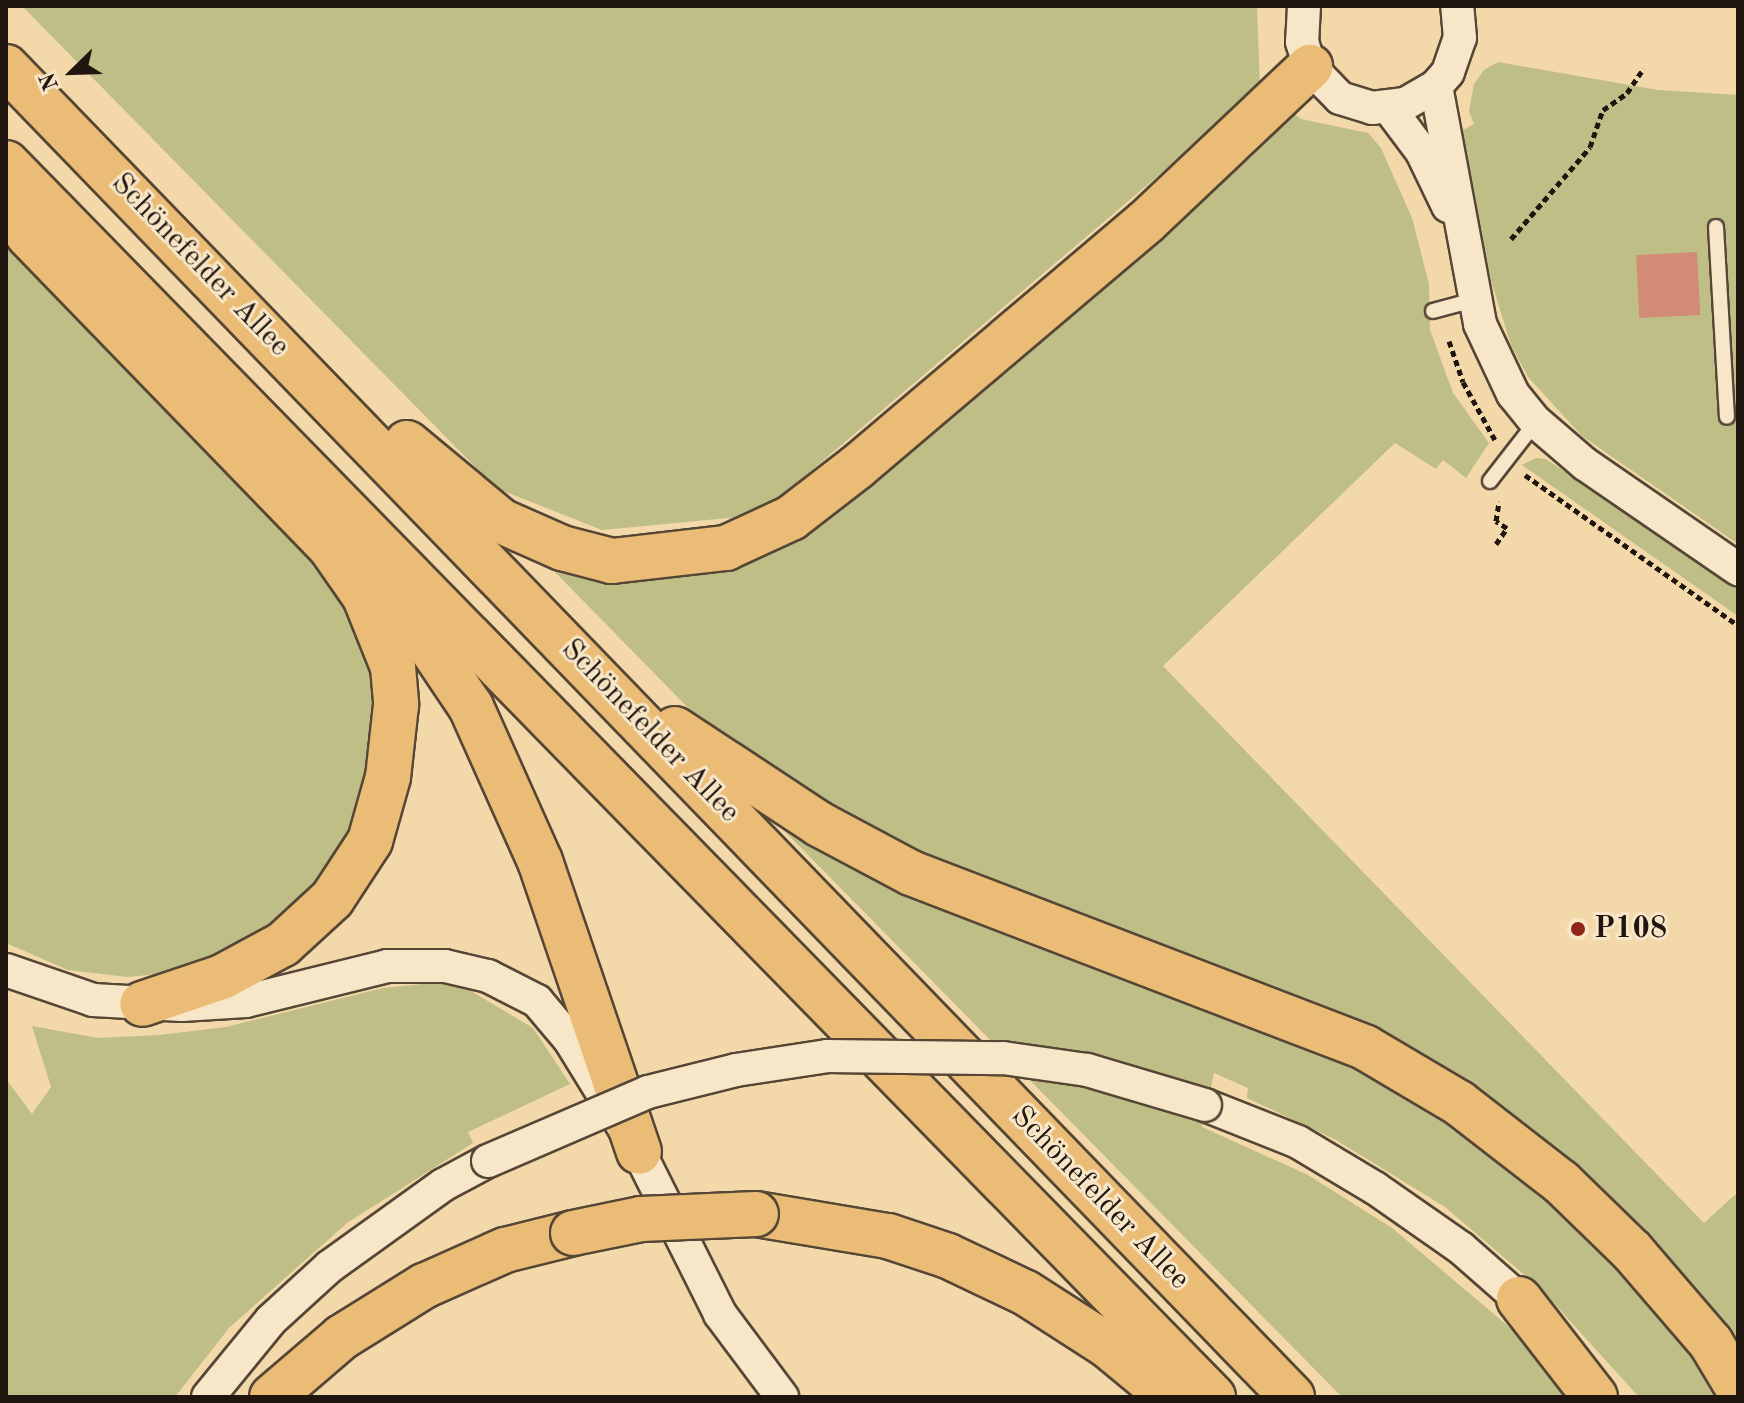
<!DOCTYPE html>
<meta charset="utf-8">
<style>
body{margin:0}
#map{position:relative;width:1744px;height:1403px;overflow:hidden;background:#f3d8aa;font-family:"Old Standard TT",serif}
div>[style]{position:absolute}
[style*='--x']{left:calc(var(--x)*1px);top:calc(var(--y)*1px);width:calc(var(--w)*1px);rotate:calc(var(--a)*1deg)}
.green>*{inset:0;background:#bebe86}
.building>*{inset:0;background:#d28c75;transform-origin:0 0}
.path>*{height:5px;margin-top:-2.5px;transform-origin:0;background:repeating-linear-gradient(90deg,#20150f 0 6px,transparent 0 10px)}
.roads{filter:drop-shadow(2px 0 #554636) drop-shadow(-2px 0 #554636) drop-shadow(0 2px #554636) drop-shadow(0 -2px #554636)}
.service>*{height:14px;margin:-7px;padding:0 7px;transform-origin:7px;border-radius:7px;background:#f7e6c8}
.tertiary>*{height:32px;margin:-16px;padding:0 16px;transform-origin:16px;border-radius:16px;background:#f7e6c8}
.trunk>*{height:44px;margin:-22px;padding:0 22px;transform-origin:22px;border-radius:22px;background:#eabc75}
.bridges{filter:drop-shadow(2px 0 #554636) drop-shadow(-2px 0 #554636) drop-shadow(0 2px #554636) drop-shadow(0 -2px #554636)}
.tertiary-bridge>*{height:32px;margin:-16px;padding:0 16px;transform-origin:16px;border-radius:16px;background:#f7e6c8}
.trunk-bridge>*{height:44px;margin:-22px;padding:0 22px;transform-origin:22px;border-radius:22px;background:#eabc75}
.dots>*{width:22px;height:22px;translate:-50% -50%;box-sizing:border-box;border:4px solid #f7e6c8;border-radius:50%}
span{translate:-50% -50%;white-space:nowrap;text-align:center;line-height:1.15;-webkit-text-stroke:6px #f7e6c8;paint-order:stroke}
.street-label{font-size:30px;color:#20150f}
.poi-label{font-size:30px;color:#20150f;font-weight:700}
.left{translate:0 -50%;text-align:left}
.frame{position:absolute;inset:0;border:8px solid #20150f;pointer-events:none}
.north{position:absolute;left:32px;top:32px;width:80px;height:80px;-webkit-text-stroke:6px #f7e6c8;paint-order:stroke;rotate:247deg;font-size:22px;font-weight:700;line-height:32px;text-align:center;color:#20150f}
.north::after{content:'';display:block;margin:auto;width:28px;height:36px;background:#20150f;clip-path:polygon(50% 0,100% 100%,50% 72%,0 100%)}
</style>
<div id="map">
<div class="green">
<i style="clip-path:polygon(22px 6px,1257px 6px,1260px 89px,759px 515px,602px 530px,496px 488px)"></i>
<i style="clip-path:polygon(1498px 62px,1658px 90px,1738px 95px,1738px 544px,1582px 436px,1528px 377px,1511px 345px,1492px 284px,1459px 132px,1474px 124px,1469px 111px,1474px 84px,1484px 70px)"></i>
<i style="clip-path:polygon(1289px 110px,1301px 119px,1368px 133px,1381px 148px,1412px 218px,1429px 284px,1430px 330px,1453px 393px,1489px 443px,1466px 478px,1443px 460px,1436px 469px,1395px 443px,1163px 666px,1704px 1223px,1738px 1192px,1738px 1365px,1528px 1137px,1000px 897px,802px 793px,701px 721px,551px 568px,552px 562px,702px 571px)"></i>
<i style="clip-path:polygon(6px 237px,335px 581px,378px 683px,368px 801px,328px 878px,251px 945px,171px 973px,127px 977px,68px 970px,6px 943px)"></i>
<i style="clip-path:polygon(1536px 458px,1546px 459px,1738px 588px,1738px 616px,1522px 465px)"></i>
<i style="clip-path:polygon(741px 787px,1342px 1056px,1429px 1106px,1504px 1157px,1635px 1280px,1725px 1397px,1639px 1397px,1541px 1289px,1445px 1207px,1336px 1140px,1247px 1098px,1248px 1088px,1214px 1073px,1202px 1127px,1308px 1175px,1392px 1228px,1528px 1343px,1575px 1397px,1342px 1397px)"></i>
<i style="clip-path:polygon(442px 982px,464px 987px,533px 1028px,570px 1084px,468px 1132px,473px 1143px,347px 1223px,229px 1328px,175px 1397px,6px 1397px,6px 1079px,32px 1114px,51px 1087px,32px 1026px,98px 1038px,159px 1035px,226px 1027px,383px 988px)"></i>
</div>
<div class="building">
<i style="left:1697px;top:252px;width:63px;height:61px;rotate:87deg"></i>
</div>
<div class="path">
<i style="--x:1511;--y:239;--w:121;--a:-49.3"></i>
<i style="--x:1590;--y:147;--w:39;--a:-71"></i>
<i style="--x:1603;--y:110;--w:29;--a:-35"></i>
<i style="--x:1627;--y:93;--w:30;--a:-56"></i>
<i style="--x:1449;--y:341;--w:43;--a:71.1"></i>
<i style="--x:1463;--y:382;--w:66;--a:61.1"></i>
<i style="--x:1525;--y:475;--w:261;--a:35.2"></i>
<i style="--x:1496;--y:544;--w:19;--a:-55"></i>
<i style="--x:1507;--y:528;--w:13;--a:-148"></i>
<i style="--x:1496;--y:521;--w:20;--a:-81"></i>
</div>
<div class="roads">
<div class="service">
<i style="--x:1716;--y:227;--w:190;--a:86.7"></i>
<i style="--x:1433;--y:311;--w:42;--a:-15"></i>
<i style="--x:1490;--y:481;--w:75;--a:-52.1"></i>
</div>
<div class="tertiary">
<i style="--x:1304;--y:6;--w:36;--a:93"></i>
<i style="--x:1302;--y:42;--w:26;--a:72"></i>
<i style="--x:1310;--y:67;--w:43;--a:45.9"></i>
<i style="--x:1340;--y:98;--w:34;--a:17"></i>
<i style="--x:1372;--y:108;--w:33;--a:-7"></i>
<i style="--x:1405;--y:104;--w:36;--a:-30"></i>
<i style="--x:1436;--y:86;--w:18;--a:-49"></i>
<i style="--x:1448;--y:72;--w:36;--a:-71"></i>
<i style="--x:1460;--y:38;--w:32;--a:-95"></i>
<i style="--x:1436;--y:86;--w:242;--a:79.5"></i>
<i style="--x:1480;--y:324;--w:77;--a:64.8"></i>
<i style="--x:1513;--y:394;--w:36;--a:51"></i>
<i style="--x:1536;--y:422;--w:65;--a:40.6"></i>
<i style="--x:1585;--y:464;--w:186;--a:34.5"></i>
<i style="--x:1389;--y:108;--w:55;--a:53.1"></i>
<i style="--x:1422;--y:152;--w:60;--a:64.3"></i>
<i style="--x:6;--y:970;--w:92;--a:19"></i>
<i style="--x:93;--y:1000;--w:89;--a:3.2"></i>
<i style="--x:182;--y:1005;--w:64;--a:-3.6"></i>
<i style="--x:246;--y:1001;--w:145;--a:-13.9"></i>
<i style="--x:387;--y:966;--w:58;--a:0"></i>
<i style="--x:445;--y:966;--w:44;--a:13.1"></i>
<i style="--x:488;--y:976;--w:55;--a:27"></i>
<i style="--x:537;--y:1001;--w:51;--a:49.8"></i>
<i style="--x:570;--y:1040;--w:132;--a:58.4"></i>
<i style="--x:639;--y:1152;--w:181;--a:63.4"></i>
<i style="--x:720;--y:1314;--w:104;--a:53.2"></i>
<i style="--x:1205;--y:1105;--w:100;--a:21.7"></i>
<i style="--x:1298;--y:1142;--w:90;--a:30.9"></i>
<i style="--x:1375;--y:1188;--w:105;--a:34.9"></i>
<i style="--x:1461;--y:1248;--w:100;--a:41.3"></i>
<i style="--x:208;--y:1397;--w:99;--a:-50.7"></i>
<i style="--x:271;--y:1320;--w:79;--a:-42.4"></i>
<i style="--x:329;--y:1267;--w:140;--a:-35.7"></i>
<i style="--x:443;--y:1185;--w:51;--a:-28.1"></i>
</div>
<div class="trunk">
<i style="--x:6;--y:67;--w:1850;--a:45.96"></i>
<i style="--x:6;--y:163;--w:1726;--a:45.63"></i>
<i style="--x:6;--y:203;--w:39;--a:55"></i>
<i style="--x:28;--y:235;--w:436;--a:45.9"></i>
<i style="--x:331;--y:548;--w:60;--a:55.2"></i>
<i style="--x:365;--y:597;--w:75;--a:68.2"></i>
<i style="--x:393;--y:667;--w:38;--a:85"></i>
<i style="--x:396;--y:705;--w:72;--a:96.3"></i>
<i style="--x:388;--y:777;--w:66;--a:105.7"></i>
<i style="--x:370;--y:841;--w:69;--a:123.2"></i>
<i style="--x:332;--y:899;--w:67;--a:137.4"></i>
<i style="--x:283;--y:944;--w:69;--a:151.6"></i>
<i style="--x:222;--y:977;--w:84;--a:161.4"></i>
<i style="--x:407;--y:443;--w:122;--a:39.7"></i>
<i style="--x:501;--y:521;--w:67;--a:23.9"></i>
<i style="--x:562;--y:548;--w:52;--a:14.6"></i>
<i style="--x:612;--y:561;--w:115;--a:-6.5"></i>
<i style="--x:726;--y:548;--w:72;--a:-24.8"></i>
<i style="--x:791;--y:518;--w:83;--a:-37.7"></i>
<i style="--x:857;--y:467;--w:379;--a:-40.3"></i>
<i style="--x:1146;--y:222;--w:226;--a:-43.4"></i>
<i style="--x:384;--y:578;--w:156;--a:56"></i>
<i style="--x:471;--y:707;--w:169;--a:65.9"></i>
<i style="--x:540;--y:861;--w:307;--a:71.2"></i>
<i style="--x:675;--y:729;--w:173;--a:33.4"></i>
<i style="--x:819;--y:824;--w:104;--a:28"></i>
<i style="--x:911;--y:873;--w:487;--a:21"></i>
<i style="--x:1366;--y:1048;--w:108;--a:30.6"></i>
<i style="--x:1459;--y:1103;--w:129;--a:37.8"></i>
<i style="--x:1561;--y:1182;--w:99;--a:44.2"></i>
<i style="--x:1632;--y:1251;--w:121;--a:49.3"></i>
<i style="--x:1711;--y:1343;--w:52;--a:59"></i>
<i style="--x:756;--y:1214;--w:134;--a:9.5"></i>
<i style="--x:888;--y:1236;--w:63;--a:18.4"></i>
<i style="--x:948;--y:1256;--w:86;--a:25.4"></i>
<i style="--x:1026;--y:1293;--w:96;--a:32.7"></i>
<i style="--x:1107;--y:1345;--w:82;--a:39.5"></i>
<i style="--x:1519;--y:1299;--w:124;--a:52.2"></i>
<i style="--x:272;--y:1397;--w:92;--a:-40.6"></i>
<i style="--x:342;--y:1337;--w:97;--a:-31.9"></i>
<i style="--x:424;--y:1286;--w:89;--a:-24"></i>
<i style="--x:505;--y:1250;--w:70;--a:-14"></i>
</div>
</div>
<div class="bridges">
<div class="tertiary-bridge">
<i style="--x:488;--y:1161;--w:174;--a:-23.3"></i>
<i style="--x:648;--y:1092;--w:91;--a:-14"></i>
<i style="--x:736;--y:1070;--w:92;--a:-8.7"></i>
<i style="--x:827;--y:1056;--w:176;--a:0.7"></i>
<i style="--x:1003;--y:1058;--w:85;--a:8.1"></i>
<i style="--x:1087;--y:1070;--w:123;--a:16.5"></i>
</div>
<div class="trunk-bridge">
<i style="--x:573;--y:1233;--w:69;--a:-11.6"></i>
<i style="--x:641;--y:1219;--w:115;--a:-2.5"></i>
</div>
</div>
<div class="dots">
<i style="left:1578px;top:929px;background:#8f2418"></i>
</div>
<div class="street-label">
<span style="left:200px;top:265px;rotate:46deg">Schönefelder Allee</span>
<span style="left:650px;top:731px;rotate:46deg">Schönefelder Allee</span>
<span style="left:1100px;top:1198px;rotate:46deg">Schönefelder Allee</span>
</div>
<div class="poi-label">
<span class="left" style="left:1594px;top:929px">P108</span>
</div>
<div class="frame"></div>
<div class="north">N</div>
</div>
